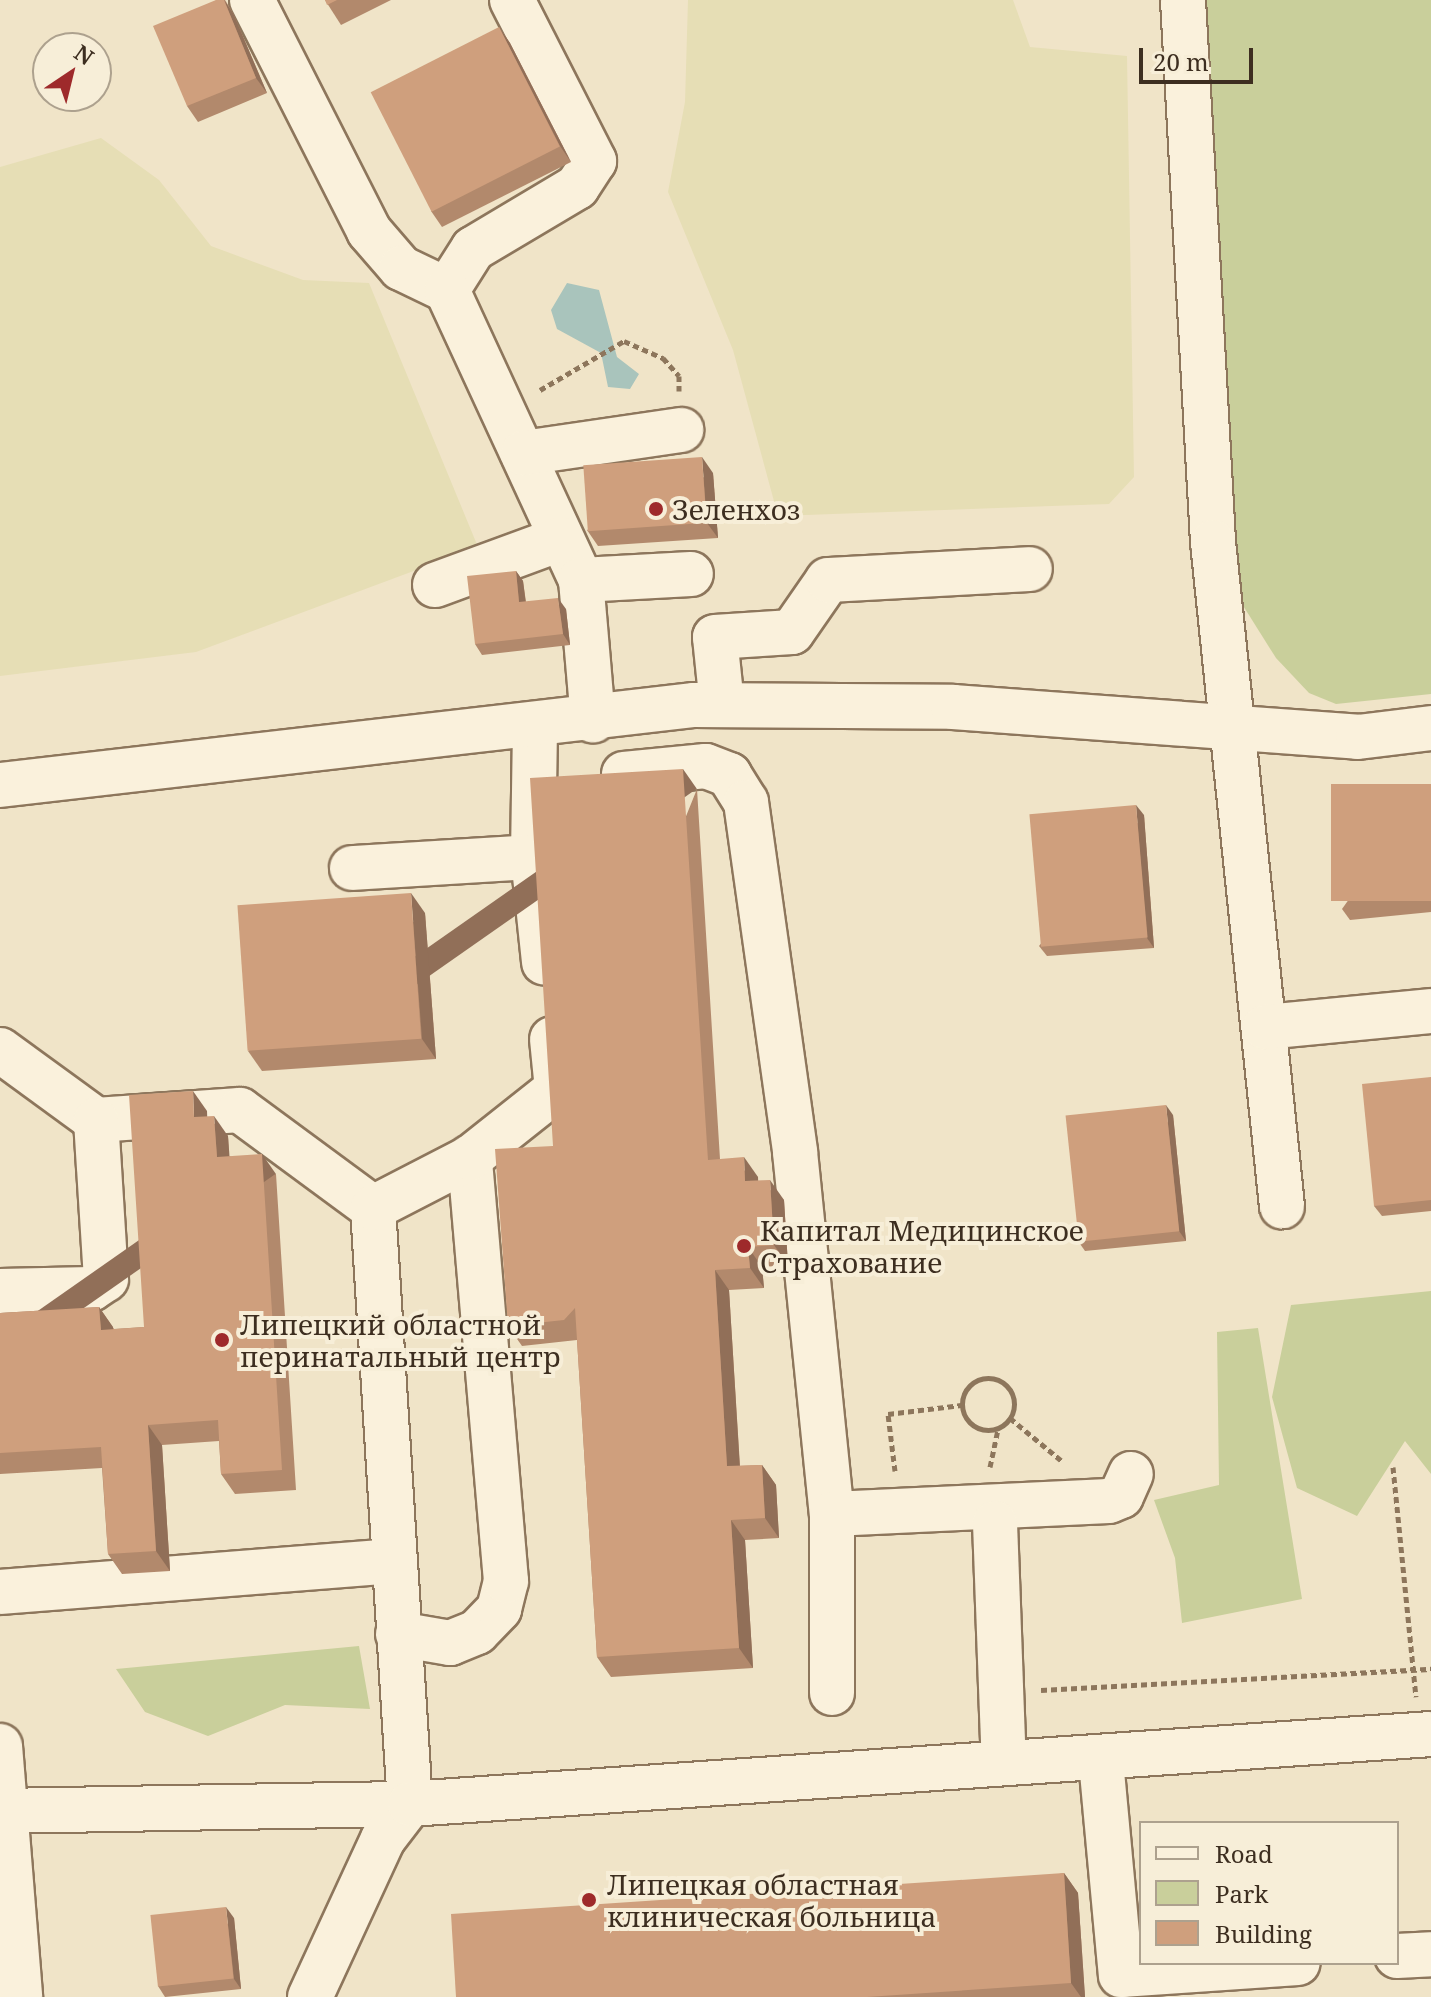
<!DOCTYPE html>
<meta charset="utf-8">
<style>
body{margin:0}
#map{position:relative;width:1431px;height:1997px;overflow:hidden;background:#f0e4c8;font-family:"Noto Serif",serif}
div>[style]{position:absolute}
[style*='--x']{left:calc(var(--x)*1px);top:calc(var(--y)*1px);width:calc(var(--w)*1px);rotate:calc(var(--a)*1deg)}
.farmland>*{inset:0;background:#e6deb5}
.green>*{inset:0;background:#c9cf9b}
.water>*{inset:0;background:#a9c4bc}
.path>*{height:5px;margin-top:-2.5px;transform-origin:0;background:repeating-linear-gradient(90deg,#8d765c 0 6px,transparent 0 10px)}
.path>.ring{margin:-2.5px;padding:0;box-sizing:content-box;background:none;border:5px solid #8d765c;border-radius:50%}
.roads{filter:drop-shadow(2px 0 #8d765c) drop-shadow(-2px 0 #8d765c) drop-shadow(0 2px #8d765c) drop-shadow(0 -2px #8d765c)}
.minor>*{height:44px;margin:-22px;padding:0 22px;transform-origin:22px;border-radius:22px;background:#faf1dc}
.wall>*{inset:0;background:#b2896c}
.shaded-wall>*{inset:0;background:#916f58;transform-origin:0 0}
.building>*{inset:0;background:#cf9f7d;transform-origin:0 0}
.dots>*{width:22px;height:22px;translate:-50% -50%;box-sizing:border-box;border:4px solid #f7eed8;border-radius:50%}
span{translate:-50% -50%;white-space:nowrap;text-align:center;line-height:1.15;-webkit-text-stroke:8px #f7eed8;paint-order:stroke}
.poi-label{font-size:28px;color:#3d2e20}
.left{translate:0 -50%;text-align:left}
.legend{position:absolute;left:1139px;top:1821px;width:260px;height:144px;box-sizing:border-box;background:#f7eed8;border:2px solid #ada18e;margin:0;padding:10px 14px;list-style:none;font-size:24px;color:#3d2e20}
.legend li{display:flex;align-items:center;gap:16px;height:40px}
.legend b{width:40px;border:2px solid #ada18e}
.north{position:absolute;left:32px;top:32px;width:80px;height:80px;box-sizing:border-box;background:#f7eed8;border:2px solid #ada18e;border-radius:50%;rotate:35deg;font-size:22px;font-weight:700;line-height:32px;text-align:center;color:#3d2e20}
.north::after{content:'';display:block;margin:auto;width:28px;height:36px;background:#9e2a2b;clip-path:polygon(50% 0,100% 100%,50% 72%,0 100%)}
.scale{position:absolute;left:1139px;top:48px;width:114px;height:36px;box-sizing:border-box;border:4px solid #3d2e20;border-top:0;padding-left:10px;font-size:24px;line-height:28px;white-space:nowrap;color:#3d2e20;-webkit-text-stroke:6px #f7eed8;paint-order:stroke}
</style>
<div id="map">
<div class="farmland">
<i style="clip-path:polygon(688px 0,1013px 0,1030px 47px,1127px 56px,1134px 477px,1109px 504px,778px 516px,733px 350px,668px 192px,685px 102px)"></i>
<i style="clip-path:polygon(101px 138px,159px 180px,211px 246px,303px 280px,369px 283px,478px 547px,196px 652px,0 676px,0 167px)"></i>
</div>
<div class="green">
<i style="clip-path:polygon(1198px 0,1431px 0,1431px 694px,1336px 704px,1309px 693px,1276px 658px,1242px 604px,1224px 502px)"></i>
<i style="clip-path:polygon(1431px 1291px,1431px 1474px,1405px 1441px,1357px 1516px,1297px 1488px,1272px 1397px,1291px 1305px)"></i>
<i style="clip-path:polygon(1258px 1328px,1302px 1599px,1182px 1623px,1175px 1558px,1154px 1500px,1219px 1485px,1217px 1332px)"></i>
<i style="clip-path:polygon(359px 1646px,370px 1709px,285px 1705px,208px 1736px,145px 1712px,116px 1669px)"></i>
</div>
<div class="water">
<i style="clip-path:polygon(567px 283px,599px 290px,617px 357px,639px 374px,630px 389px,608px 387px,601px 353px,557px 329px,551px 310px)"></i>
</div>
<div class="path">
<i style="--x:540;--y:390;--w:97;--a:-30.3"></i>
<i style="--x:624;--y:341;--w:43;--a:23.6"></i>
<i style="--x:663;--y:358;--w:24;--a:48"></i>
<i style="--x:679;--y:376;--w:15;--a:90"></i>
<i class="ring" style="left:962px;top:1378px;width:47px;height:47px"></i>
<i style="--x:1010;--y:1418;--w:67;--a:39.6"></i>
<i style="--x:990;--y:1467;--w:39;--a:-78"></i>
<i style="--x:1393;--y:1467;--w:231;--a:84.3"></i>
<i style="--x:895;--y:1471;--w:57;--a:-97"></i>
<i style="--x:888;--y:1414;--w:74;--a:-7"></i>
<i style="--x:1041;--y:1690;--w:391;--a:-3.1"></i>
</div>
<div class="roads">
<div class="minor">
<i style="--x:252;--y:0;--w:259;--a:63.1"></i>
<i style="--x:369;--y:231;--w:49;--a:49.1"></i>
<i style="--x:401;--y:268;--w:51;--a:25.6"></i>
<i style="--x:512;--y:0;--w:181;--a:63"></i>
<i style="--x:594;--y:161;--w:31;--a:123"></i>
<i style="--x:577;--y:187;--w:121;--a:149.2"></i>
<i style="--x:473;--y:249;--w:49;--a:122.4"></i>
<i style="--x:447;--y:290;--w:319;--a:65.2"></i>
<i style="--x:581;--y:580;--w:141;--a:85.1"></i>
<i style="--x:1183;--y:0;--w:543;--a:86.83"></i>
<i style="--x:1213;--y:542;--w:668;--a:84.07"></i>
<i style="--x:523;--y:453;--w:160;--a:-8.3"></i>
<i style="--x:581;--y:580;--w:110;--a:-3.1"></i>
<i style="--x:435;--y:585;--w:133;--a:-20.2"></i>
<i style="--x:722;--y:705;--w:68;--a:-95.9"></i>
<i style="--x:715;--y:637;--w:77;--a:-3.7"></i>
<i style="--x:792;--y:632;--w:63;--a:-55.3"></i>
<i style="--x:828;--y:580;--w:202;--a:-3.1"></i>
<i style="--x:535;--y:728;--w:129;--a:90.9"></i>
<i style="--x:533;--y:857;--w:106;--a:84"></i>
<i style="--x:624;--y:774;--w:82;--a:-5.6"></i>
<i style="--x:706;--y:766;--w:25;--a:21"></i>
<i style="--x:729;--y:775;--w:32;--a:58"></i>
<i style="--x:746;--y:802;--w:353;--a:82"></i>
<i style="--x:795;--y:1152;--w:364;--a:84.2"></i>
<i style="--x:832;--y:1514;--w:179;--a:90"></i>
<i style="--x:0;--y:785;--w:699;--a:-6.58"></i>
<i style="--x:694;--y:705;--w:259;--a:0.4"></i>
<i style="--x:953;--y:707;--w:406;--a:4.2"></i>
<i style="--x:1358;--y:737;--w:74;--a:-7"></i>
<i style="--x:352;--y:868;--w:181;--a:-3.5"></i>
<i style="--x:1265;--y:1027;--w:167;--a:-5.5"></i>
<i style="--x:0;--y:1050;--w:119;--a:36.1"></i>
<i style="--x:96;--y:1120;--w:144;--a:-4"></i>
<i style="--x:240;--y:1110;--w:165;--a:36.4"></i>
<i style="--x:0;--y:1291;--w:91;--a:-1.3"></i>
<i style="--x:91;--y:1289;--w:18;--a:-34"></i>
<i style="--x:106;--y:1279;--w:159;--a:-93.6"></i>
<i style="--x:832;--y:1514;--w:277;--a:-2.7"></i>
<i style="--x:1109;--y:1501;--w:13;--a:-23"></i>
<i style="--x:1121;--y:1496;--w:24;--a:-66"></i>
<i style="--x:995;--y:1523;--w:240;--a:87.9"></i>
<i style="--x:0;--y:1592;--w:392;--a:-4.5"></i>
<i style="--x:398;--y:1634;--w:53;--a:9.8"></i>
<i style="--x:450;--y:1643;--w:29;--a:-22"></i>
<i style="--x:477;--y:1632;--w:32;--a:-46"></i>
<i style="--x:499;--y:1609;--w:29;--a:-76"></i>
<i style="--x:506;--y:1581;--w:425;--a:-94.9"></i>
<i style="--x:0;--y:1746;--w:252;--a:85.4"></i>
<i style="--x:1101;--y:1761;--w:215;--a:84.7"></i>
<i style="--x:1121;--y:1975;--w:177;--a:-3.9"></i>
<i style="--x:0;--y:1811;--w:410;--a:-1"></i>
<i style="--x:410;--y:1804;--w:597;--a:-93.55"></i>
<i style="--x:373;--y:1208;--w:109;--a:-27.3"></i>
<i style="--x:470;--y:1158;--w:111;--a:-38.4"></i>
<i style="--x:557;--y:1089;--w:50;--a:-95.7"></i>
<i style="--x:1397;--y:1956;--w:34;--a:-3"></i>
<i style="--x:310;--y:1997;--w:174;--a:-65.2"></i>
<i style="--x:383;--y:1839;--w:44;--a:-52.4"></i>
<i style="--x:410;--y:1804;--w:1023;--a:-3.92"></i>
</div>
</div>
<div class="wall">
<i style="clip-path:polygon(216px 0,225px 0,233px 13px,267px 93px,198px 122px,187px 106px)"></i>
<i style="clip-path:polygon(325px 0,391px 0,341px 25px)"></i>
<i style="clip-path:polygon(499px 27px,510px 43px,571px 162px,442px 227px,431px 211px)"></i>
<i style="clip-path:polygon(713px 473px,718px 538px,598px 546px,587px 530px)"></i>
<i style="clip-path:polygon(516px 571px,523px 581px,526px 602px,566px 609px,570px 645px,482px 655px,475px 644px)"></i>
<i style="clip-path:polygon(1431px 784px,1431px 912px,1350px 920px,1342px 909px)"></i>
<i style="clip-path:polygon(697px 789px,720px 1159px,758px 1177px,758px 1181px,784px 1200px,788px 1265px,762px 1267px,764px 1288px,729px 1290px,740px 1466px,762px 1465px,776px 1485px,779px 1538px,745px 1540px,753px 1668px,611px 1677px,597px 1657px,577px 1340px,522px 1346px,508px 1326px,553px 1146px)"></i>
<i style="clip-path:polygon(1144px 815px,1154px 948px,1047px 956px,1039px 946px)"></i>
<i style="clip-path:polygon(425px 913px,436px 1059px,262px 1071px,248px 1051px)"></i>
<i style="clip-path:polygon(1431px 1077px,1431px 1211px,1382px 1216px,1374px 1206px)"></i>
<i style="clip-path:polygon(207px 1111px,207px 1117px,228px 1136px,229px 1156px,276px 1174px,296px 1490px,235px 1494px,221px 1474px,219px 1441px,162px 1445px,170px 1571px,122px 1574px,108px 1554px,102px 1468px,0 1474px,0 1313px,99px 1307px,114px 1329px,144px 1327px)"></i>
<i style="clip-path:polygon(1173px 1115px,1186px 1241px,1085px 1251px,1078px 1241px)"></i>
<i style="clip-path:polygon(1064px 1873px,1078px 1893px,1085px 1997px,456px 1997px)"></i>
<i style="clip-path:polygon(234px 1918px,241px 1989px,165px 1997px,158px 1986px)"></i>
</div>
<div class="shaded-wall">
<i style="clip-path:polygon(224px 0,233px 13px,267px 93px,256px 78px)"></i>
<i style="clip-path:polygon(499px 27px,510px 43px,571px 162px,560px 146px)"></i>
<i style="clip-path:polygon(702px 457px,713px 473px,718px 538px,707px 523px)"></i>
<i style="clip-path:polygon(516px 571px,523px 581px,527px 613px,519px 602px)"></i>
<i style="clip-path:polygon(558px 598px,566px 609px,570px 645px,563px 634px)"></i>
<i style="left:683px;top:769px;width:24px;height:392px;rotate:55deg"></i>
<i style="clip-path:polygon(1136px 805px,1144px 815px,1154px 948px,1147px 938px)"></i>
<i style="clip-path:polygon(411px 893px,425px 913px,436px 1059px,422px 1039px)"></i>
<i style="clip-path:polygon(193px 1091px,207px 1111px,208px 1137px,194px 1117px)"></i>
<i style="clip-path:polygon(1166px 1105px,1173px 1115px,1186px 1241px,1179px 1231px)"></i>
<i style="clip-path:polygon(214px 1116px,228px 1136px,231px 1177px,217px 1157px)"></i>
<i style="left:262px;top:1154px;width:24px;height:317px;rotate:55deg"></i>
<i style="clip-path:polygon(744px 1157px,758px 1177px,759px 1201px,745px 1181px)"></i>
<i style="clip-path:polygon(770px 1180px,784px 1200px,788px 1265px,774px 1245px)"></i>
<i style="clip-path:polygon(748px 1247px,762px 1267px,764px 1288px,750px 1268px)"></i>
<i style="clip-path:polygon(715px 1270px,729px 1290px,741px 1486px,727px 1466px)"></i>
<i style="clip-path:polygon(99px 1307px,113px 1327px,115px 1350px,101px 1330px)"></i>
<i style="clip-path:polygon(148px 1425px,162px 1445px,170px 1571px,156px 1551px)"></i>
<i style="clip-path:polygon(762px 1465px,776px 1485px,779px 1538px,765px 1518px)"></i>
<i style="clip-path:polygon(731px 1520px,745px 1540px,753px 1668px,739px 1648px)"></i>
<i style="clip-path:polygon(1064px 1873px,1078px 1893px,1085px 1997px,1081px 1997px,1071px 1983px)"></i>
<i style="clip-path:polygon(226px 1907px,234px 1918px,241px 1989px,234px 1979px)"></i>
</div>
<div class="building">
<i style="clip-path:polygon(216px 0,224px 0,256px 78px,187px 106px,153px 26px)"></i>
<i style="clip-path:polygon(325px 0,337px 0,327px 5px)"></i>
<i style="left:499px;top:27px;width:134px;height:144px;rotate:63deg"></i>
<i style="left:702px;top:457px;width:66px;height:119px;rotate:86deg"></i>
<i style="clip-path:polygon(516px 571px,519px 602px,558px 598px,563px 634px,475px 644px,467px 576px)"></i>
<i style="clip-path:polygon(683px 769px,708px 1160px,744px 1157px,745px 1181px,770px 1180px,774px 1245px,748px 1247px,750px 1268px,715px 1270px,727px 1466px,762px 1465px,765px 1518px,731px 1520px,739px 1648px,597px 1657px,575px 1308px,564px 1320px,508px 1326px,495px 1149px,553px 1146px,530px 778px)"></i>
<i style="left:1431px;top:784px;width:117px;height:100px;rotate:90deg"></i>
<i style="left:1136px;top:805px;width:133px;height:107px;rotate:85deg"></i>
<i style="left:411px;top:893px;width:146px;height:174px;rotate:86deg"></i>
<i style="clip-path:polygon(1431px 1077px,1431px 1200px,1374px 1206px,1362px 1084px)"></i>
<i style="clip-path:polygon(193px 1091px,194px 1117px,214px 1116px,217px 1157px,262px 1154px,282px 1470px,221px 1474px,218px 1420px,148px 1425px,156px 1551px,108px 1554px,101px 1447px,0 1453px,0 1313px,99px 1307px,101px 1330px,144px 1327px,129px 1095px)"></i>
<i style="left:1166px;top:1105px;width:127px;height:101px;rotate:84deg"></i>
<i style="clip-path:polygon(1064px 1873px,1071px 1983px,867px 1997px,456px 1997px,451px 1914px)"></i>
<i style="left:226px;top:1907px;width:72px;height:76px;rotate:84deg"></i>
</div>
<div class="dots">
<i style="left:656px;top:509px;background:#9e2a2b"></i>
<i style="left:744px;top:1246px;background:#9e2a2b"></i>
<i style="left:222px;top:1340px;background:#9e2a2b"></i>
<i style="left:589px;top:1900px;background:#9e2a2b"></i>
</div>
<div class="poi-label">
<span class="left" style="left:672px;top:509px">Зеленхоз</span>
<span class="left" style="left:760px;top:1246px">Капитал Медицинское<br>Страхование</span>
<span class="left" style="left:240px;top:1340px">Липецкий областной<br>перинатальный центр</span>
<span class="left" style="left:607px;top:1900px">Липецкая областная<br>клиническая больница</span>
</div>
<ul class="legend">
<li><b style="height:10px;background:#faf1dc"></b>Road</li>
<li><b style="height:22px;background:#c9cf9b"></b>Park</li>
<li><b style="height:22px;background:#cf9f7d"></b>Building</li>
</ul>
<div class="north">N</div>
<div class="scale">20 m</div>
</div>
